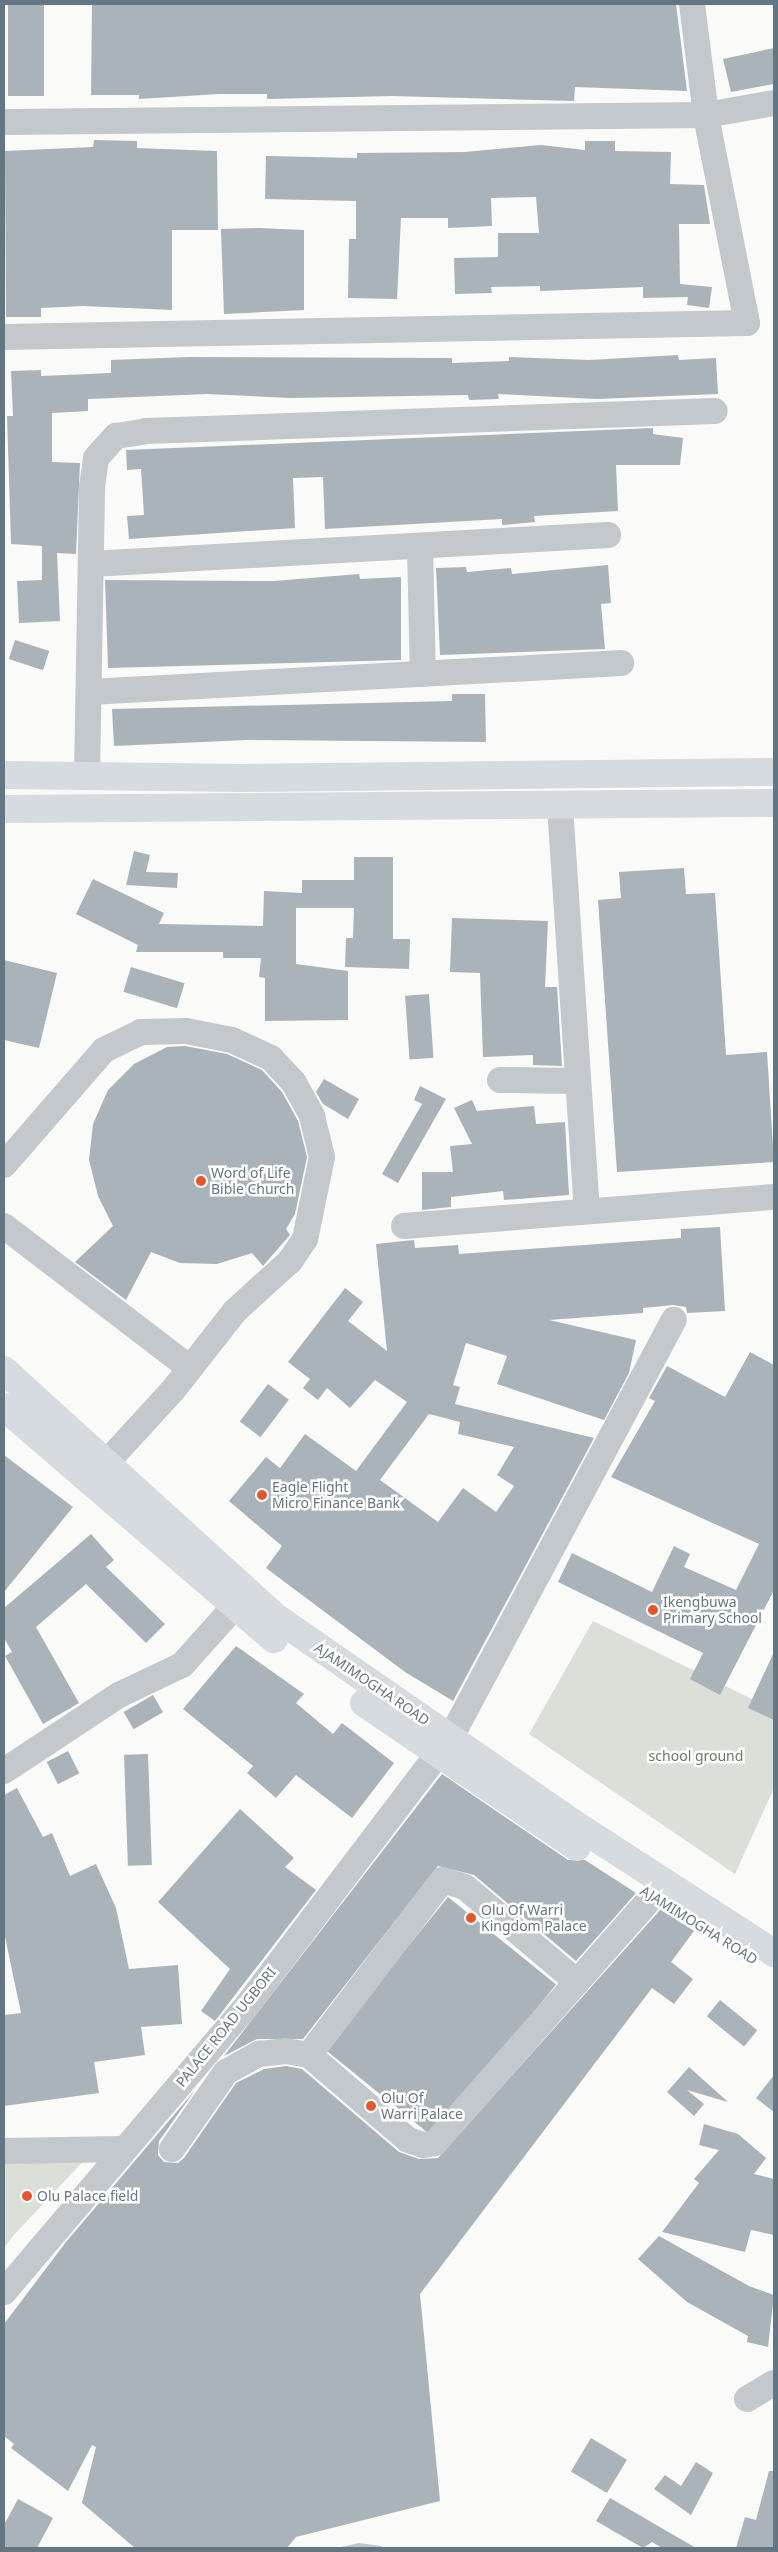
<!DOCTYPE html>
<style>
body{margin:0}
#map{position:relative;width:778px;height:2552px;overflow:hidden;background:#fafaf8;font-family:"Noto Sans",sans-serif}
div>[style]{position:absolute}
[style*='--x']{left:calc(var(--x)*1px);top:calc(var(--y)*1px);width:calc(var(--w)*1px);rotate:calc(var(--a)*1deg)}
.green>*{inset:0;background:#dadfd7}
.water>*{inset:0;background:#bbc7cb}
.building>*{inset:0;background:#aab3b9;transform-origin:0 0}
.minor>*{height:26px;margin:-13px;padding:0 13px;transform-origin:13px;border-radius:13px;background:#c3c8cc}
.major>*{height:28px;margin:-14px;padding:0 14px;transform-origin:14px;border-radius:14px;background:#d6dbdf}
.dots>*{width:14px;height:14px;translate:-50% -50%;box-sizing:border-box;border:2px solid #fff;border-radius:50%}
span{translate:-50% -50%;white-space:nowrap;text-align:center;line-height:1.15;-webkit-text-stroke:5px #fff;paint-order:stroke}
.poi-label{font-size:14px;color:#657683}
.left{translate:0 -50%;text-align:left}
.street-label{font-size:14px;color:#657683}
.park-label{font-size:14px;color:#687a64}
.frame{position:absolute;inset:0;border:5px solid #657683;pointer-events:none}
</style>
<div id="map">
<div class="green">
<i style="clip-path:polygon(593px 1621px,774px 1710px,774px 1788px,735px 1874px,529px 1734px)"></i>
<i style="clip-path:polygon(91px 2153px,13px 2236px,4px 2248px,4px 2155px)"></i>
</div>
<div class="water">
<i style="clip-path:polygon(359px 2543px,381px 2546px,384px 2548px,337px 2548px)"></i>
</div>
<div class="building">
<i style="left:8px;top:4px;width:36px;height:92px"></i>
<i style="clip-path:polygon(92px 4px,676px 4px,687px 91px,575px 87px,574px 101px,392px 96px,267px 99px,267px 94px,219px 94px,139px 99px,139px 95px,91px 95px)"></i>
<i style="clip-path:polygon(774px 48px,774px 84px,731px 92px,723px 59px)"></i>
<i style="clip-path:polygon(94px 140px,137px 141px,137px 148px,217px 151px,218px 230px,172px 230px,172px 310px,83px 306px,41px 308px,41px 317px,6px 317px,5px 151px,93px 147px)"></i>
<i style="clip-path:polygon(585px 141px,615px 141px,615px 151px,671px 152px,670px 184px,704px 185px,710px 224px,679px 224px,680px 284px,712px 287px,709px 308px,687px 305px,688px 297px,643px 298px,643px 287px,540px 291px,540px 286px,491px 287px,492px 293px,455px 294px,454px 258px,498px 257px,498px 233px,539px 233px,536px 197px,491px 198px,492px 226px,448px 228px,448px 218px,401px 218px,397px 299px,348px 298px,349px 239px,356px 239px,356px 201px,265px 199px,266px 156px,357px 158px,357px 153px,465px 152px,541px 145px,585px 150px)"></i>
<i style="clip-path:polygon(259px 228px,304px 230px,304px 310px,224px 314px,221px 229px)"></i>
<i style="clip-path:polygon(678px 355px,679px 360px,716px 358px,718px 394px,597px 399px,498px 394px,499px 399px,469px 400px,468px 395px,290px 398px,207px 394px,88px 399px,88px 411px,52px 413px,52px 462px,80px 463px,76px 554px,57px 553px,60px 621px,19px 623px,17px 581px,42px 580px,42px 546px,11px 544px,7px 416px,13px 416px,11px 371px,41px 370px,41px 376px,111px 373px,111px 360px,189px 357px,452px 358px,452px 363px,509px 361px,509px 357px,589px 360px)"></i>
<i style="clip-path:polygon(653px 428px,653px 434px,683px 438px,680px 465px,616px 465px,618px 511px,534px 516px,535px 522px,502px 525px,502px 519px,325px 529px,323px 477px,293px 478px,295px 528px,129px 539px,127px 516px,144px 515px,141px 469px,127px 470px,126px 450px)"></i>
<i style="clip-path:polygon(608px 565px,611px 603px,601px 604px,605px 649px,440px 655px,436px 568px,466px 567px,467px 572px,511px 568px,512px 574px)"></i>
<i style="clip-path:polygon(359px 574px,360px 579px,401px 577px,401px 660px,108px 668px,105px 580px,274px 581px)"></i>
<i style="left:15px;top:640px;width:36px;height:20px;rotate:18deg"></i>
<i style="clip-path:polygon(452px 694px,485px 694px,486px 742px,247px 740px,114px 746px,112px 709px,452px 701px)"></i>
<i style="clip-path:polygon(134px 851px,150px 855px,146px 872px,178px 873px,177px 888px,126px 885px)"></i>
<i style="clip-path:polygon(354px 857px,393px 857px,393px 939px,410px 939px,409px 969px,345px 967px,346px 938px,353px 938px,354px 908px,296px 908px,296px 964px,348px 971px,348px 1020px,265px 1021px,265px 978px,259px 977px,261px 958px,223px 958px,223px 952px,136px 952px,138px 945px,76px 914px,93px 879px,164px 913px,159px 924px,263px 926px,264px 891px,302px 893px,302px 880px,354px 880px)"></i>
<i style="clip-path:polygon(684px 868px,686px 894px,715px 893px,726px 1055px,767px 1052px,774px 1162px,617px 1172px,598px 900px,621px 898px,619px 872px)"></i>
<i style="clip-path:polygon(452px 918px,548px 921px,545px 987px,557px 987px,562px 1066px,533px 1065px,533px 1055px,483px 1057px,480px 973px,450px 972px)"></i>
<i style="clip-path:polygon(4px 960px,57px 973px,39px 1048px,4px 1040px)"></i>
<i style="left:131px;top:967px;width:56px;height:26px;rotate:17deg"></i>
<i style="left:429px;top:994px;width:64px;height:24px;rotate:86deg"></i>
<i style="clip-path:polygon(185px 1046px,227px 1054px,262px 1070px,282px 1092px,298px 1121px,307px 1157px,295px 1214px,286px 1229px,290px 1235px,263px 1266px,252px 1253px,217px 1264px,180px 1263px,151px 1252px,126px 1300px,75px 1262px,113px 1226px,98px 1196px,89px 1160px,93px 1124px,108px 1090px,134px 1064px,167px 1047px)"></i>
<i style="clip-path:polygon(324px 1079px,359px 1099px,348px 1119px,323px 1104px,316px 1092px)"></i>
<i style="clip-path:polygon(420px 1086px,446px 1099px,398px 1183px,382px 1174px,422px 1104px,414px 1100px)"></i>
<i style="clip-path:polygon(472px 1100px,477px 1111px,534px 1106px,536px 1124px,565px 1122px,569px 1195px,504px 1200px,503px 1191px,451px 1197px,451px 1207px,422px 1210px,422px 1172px,453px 1172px,450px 1146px,472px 1144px,454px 1108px)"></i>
<i style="clip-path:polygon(evenodd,720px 1227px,725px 1311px,687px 1313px,686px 1307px,673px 1305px,643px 1308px,643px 1313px,549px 1320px,636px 1340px,629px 1373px,604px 1420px,497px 1384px,507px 1356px,466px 1343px,453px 1385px,460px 1387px,455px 1404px,594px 1438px,453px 1701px,405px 1672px,266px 1568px,282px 1546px,229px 1501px,266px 1457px,280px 1468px,305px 1434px,356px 1471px,407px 1402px,375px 1380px,350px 1408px,327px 1388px,318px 1400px,303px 1388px,310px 1379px,288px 1362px,345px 1288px,363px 1302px,348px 1321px,387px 1351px,376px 1244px,414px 1240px,415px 1248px,458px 1245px,459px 1254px,681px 1238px,681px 1229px,720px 1227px,429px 1414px,460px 1422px,458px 1434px,514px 1447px,497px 1475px,514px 1486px,496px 1512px,463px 1488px,438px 1522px,380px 1480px,429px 1414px)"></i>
<i style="clip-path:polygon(750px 1352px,774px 1365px,774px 1590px,720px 1695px,690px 1679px,703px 1653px,558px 1582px,572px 1553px,652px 1592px,674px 1546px,690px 1554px,684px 1567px,736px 1590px,759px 1544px,611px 1477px,655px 1401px,649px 1398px,667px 1366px,725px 1397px)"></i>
<i style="left:268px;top:1384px;width:26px;height:47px;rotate:37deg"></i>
<i style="clip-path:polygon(4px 1455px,73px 1507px,4px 1592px)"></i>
<i style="clip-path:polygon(91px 1534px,114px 1560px,106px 1567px,165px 1624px,146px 1643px,86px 1584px,36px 1627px,79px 1703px,43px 1724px,5px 1656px,12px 1652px,4px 1638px,4px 1608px)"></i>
<i style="clip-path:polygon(236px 1646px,304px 1694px,296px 1703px,333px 1734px,342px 1723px,394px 1763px,352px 1818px,296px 1775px,276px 1798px,247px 1773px,253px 1766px,183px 1709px)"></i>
<i style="clip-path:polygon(774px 1652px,774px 1720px,748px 1708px)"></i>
<i style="left:153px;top:1695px;width:20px;height:34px;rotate:60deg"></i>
<i style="left:68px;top:1751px;width:25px;height:24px;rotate:63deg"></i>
<i style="left:148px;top:1754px;width:111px;height:24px;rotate:88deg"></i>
<i style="clip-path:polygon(442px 1774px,568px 1860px,585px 1860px,636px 1893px,576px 1961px,474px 1875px,438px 1866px,303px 2039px,257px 2039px,224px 2056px)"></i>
<i style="clip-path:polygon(17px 1788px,43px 1837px,52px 1833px,70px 1876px,96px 1864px,116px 1908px,129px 1969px,178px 1965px,182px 2024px,141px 2027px,145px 2055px,94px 2062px,99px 2093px,4px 2106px,4px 2015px,21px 2013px,4px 1932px,4px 1795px)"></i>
<i style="clip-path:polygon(240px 1809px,294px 1858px,285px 1867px,316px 1890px,215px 2021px,201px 2011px,230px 1969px,158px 1902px)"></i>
<i style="left:448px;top:1897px;width:139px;height:196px;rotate:39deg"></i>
<i style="clip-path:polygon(661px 1909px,694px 1931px,671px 1962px,693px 1979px,674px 2004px,652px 1988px,420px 2294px,440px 2501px,296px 2537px,287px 2548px,135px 2548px,82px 2503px,96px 2447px,92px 2445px,68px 2491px,11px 2448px,14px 2444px,4px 2436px,4px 2324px,66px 2242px,195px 2090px,159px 2141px,158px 2155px,164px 2162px,178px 2163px,184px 2158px,236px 2083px,264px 2069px,286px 2066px,302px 2069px,399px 2152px,419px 2159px,438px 2158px)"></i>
<i style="left:720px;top:2000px;width:48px;height:21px;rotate:39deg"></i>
<i style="clip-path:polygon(689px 2067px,728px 2102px,687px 2090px,704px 2104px,694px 2116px,667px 2092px)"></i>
<i style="clip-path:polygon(774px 2075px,774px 2112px,756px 2098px)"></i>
<i style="clip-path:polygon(704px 2124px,738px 2134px,766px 2158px,754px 2174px,774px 2179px,774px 2235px,751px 2230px,745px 2252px,662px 2232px,699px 2183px,694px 2179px,719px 2150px,699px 2145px)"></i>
<i style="clip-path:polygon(659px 2236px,749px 2286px,774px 2295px,768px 2347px,747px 2342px,748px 2336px,687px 2302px,638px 2259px)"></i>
<i style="left:591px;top:2438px;width:42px;height:39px;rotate:31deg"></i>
<i style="clip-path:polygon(696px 2462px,713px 2473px,691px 2515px,654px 2489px,665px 2475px,681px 2486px)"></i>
<i style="clip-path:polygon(769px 2471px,774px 2471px,774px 2548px,736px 2548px,745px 2517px,756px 2520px)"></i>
<i style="clip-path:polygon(610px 2498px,696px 2548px,662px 2548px,652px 2542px,643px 2548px,596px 2521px)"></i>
<i style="clip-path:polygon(18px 2499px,53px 2518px,37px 2548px,4px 2548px,4px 2525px)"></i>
</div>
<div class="minor">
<i style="--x:4;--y:122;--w:702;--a:-0.57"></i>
<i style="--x:706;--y:115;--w:69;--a:-10"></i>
<i style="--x:4;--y:337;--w:743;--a:-1.08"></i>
<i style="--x:747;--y:323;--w:212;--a:-101.2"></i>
<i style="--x:706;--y:115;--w:112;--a:-97.2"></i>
<i style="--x:420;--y:546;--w:128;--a:88.7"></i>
<i style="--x:91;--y:564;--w:518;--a:-3.21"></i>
<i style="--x:89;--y:692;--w:533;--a:-3.12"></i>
<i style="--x:87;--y:776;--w:289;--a:-89"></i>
<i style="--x:92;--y:487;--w:29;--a:-82"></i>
<i style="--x:96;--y:458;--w:30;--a:-48"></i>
<i style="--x:116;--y:436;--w:30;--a:-9"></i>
<i style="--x:146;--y:431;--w:569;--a:-2.01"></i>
<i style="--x:560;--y:806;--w:406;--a:86.2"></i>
<i style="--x:500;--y:1080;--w:75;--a:0.8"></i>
<i style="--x:4;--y:1165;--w:152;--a:-49"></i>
<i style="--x:104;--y:1050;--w:41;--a:-25.9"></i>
<i style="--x:141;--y:1032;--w:45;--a:-1.3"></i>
<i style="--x:186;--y:1031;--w:47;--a:11.1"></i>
<i style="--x:232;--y:1040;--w:43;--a:24.8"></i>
<i style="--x:271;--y:1058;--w:34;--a:47"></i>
<i style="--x:294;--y:1083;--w:38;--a:61"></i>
<i style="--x:312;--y:1116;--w:42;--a:76.3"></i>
<i style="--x:322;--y:1157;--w:84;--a:101.7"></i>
<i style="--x:305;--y:1239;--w:27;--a:124"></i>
<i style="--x:290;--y:1261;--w:74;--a:137.7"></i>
<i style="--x:235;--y:1311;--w:100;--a:128.1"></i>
<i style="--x:173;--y:1390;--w:99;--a:132.5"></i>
<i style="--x:4;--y:1226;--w:234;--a:37.4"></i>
<i style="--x:404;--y:1226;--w:371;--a:-4.5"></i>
<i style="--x:4;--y:1771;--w:138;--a:-33.5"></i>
<i style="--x:119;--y:1695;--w:70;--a:-25.5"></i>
<i style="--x:182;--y:1665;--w:78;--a:-48.1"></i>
<i style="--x:309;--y:2055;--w:220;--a:-52.6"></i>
<i style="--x:443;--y:1880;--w:23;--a:18"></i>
<i style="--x:465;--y:1887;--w:147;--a:40.3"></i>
<i style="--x:172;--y:2149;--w:94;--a:-55"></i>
<i style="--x:226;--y:2072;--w:38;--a:-29"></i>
<i style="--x:259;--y:2054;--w:27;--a:-6"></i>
<i style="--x:286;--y:2051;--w:23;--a:10"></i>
<i style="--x:309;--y:2055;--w:130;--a:40.6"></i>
<i style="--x:408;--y:2140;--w:16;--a:18"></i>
<i style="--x:423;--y:2145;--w:12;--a:-9"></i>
<i style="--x:435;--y:2143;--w:329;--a:-48.6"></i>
<i style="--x:4;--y:2151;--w:119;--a:-1"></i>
<i style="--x:4;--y:2292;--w:372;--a:-49.7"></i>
<i style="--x:245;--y:2008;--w:340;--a:-52.8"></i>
<i style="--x:451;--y:1737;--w:473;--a:-61.9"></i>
<i style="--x:747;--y:2399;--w:31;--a:-31"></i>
</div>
<div class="major">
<i style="--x:4;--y:775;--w:239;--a:0.7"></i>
<i style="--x:243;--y:778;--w:531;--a:-0.65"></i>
<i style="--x:4;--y:809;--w:770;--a:-0.45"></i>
<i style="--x:4;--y:1370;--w:369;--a:42.3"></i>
<i style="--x:277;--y:1618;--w:364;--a:34.7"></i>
<i style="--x:576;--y:1825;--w:236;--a:32.9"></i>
<i style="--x:4;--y:1407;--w:356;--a:40.7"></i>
<i style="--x:364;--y:1703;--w:257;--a:34.1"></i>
</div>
<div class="dots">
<i style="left:201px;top:1181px;background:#e4572e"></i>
<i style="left:262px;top:1495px;background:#e4572e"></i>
<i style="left:653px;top:1610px;background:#e4572e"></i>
<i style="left:471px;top:1918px;background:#e4572e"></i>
<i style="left:371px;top:2106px;background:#e4572e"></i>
<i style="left:27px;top:2196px;background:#e4572e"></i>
</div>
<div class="poi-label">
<span class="left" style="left:211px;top:1181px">Word of Life<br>Bible Church</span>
<span class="left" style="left:272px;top:1495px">Eagle Flight<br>Micro Finance Bank</span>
<span class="left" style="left:663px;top:1610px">Ikengbuwa<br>Primary School</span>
<span class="left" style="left:481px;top:1918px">Olu Of Warri<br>Kingdom Palace</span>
<span class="left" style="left:381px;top:2106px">Olu Of<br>Warri Palace</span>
<span class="left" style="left:37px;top:2196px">Olu Palace field</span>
</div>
<div class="street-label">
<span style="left:372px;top:1684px;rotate:34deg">AJAMIMOGHA ROAD</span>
<span style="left:699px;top:1925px;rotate:32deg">AJAMIMOGHA ROAD</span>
<span style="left:226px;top:2027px;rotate:-51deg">PALACE ROAD UGBORI</span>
</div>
<div class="park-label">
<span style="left:696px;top:1756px">school ground</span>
</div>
<div class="frame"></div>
</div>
